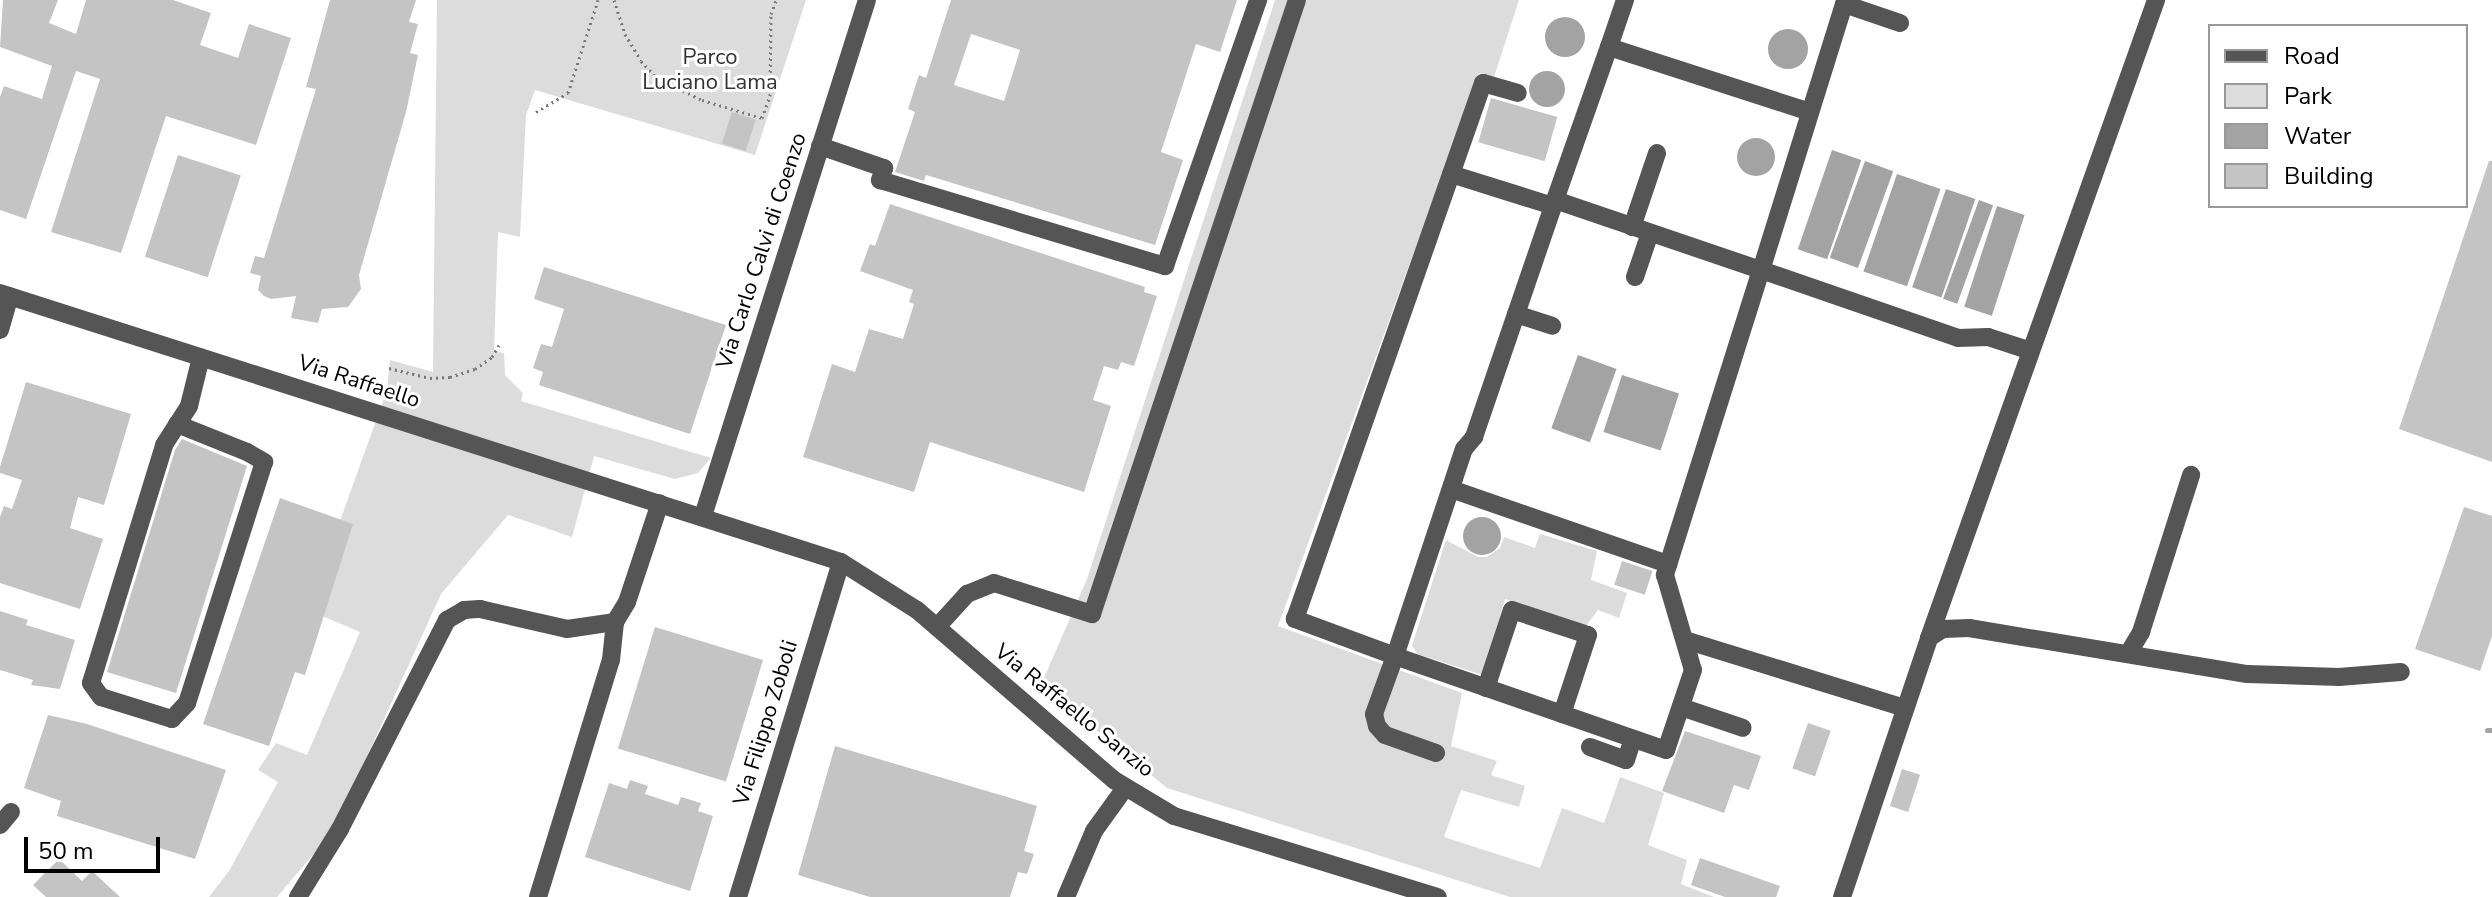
<!DOCTYPE html>
<style>
body{margin:0}
#map{position:relative;width:2492px;height:897px;overflow:hidden;background:#fff;font-family:"Nunito Sans",sans-serif}
div>[style]{position:absolute}
[style*='--x']{left:calc(var(--x)*1px);top:calc(var(--y)*1px);width:calc(var(--w)*1px);rotate:calc(var(--a)*1deg)}
.green>*{inset:0;background:#dcdcdc}
.water>*{inset:0;background:#a3a3a3;transform-origin:0 0}
.round{border-radius:50%}
.stream>*{height:5px;margin:-2.5px;padding:0 2.5px;transform-origin:2.5px;border-radius:2.5px;background:#a3a3a3}
.building>*{inset:0;background:#c4c4c4;transform-origin:0 0}
.path>*{height:3px;margin-top:-1.5px;transform-origin:0;background:repeating-linear-gradient(90deg,#777 0 2px,transparent 0 6px)}
.minor>*{height:18px;margin:-9px;padding:0 9px;transform-origin:9px;border-radius:9px;background:#555}
span{translate:-50% -50%;white-space:nowrap;text-align:center;line-height:1.15;-webkit-text-stroke:6px #fff;paint-order:stroke}
.park-label{font-size:22px;color:#333}
.street-label{font-size:22px;color:#000}
.legend{position:absolute;left:2208px;top:24px;width:260px;height:184px;box-sizing:border-box;background:#fff;border:2px solid #999;margin:0;padding:10px 14px;list-style:none;font-size:24px;color:#000}
.legend li{display:flex;align-items:center;gap:16px;height:40px}
.legend b{width:40px;border:2px solid #999}
.scale{position:absolute;left:24px;top:837px;width:136px;height:36px;box-sizing:border-box;border:4px solid #000;border-top:0;padding-left:10px;font-size:24px;line-height:28px;white-space:nowrap;color:#000;-webkit-text-stroke:6px #fff;paint-order:stroke}
</style>
<div id="map">
<div class="green">
<i style="clip-path:polygon(437px 0,806px 0,755px 155px,535px 90px,526px 115px,520px 237px,498px 232px,494px 351px,504px 353px,505px 375px,523px 393px,521px 401px,711px 458px,698px 473px,675px 479px,594px 456px,572px 537px,508px 515px,441px 594px,333px 831px,277px 897px,209px 897px,229px 871px,278px 782px,258px 770px,276px 743px,307px 755px,360px 632px,308px 610px,387px 390px,390px 360px,433px 372px)"></i>
<i style="clip-path:polygon(1275px 0,1519px 0,1494px 77px,1479px 73px,1278px 626px,1462px 693px,1451px 746px,1497px 761px,1491px 775px,1525px 786px,1519px 807px,1461px 790px,1444px 837px,1540px 868px,1562px 808px,1604px 823px,1620px 777px,1664px 793px,1648px 845px,1687px 860px,1681px 884px,1714px 897px,1510px 897px,1167px 788px,1041px 685px,1087px 579px)"></i>
<i style="clip-path:polygon(1540px 534px,1597px 551px,1591px 580px,1627px 593px,1619px 618px,1598px 610px,1586px 626px,1505px 599px,1483px 675px,1417px 654px,1412px 645px,1446px 540px,1478px 557px,1487px 557px,1500px 548px,1504px 537px,1535px 548px)"></i>
</div>
<div class="water">
<i class="round" style="left:1545px;top:17px;width:40px;height:40px"></i>
<i class="round" style="left:1768px;top:29px;width:40px;height:40px"></i>
<i class="round" style="left:1529px;top:71px;width:36px;height:36px"></i>
<i class="round" style="left:1737px;top:138px;width:38px;height:38px"></i>
<i style="left:1832px;top:150px;width:31px;height:105px;rotate:19deg"></i>
<i style="left:1865px;top:161px;width:30px;height:103px;rotate:20deg"></i>
<i style="left:1897px;top:174px;width:46px;height:103px;rotate:19deg"></i>
<i style="left:1946px;top:189px;width:31px;height:104px;rotate:19deg"></i>
<i style="left:1979px;top:200px;width:15px;height:105px;rotate:20deg"></i>
<i style="left:1997px;top:206px;width:29px;height:106px;rotate:18deg"></i>
<i style="left:1578px;top:355px;width:41px;height:78px;rotate:20deg"></i>
<i style="left:1622px;top:375px;width:60px;height:60px;rotate:18deg"></i>
<i class="round" style="left:1463px;top:517px;width:38px;height:38px"></i>
</div>
<div class="stream">
<i style="--x:2487;--y:730;--w:5;--a:0"></i>
</div>
<div class="building">
<i style="clip-path:polygon(3px 0,58px 0,49px 23px,76px 34px,86px 0,173px 0,211px 13px,200px 45px,238px 58px,249px 24px,291px 38px,256px 145px,166px 116px,121px 253px,51px 232px,100px 79px,76px 71px,26px 219px,0 210px,0 97px,4px 86px,42px 99px,52px 66px,0 47px)"></i>
<i style="clip-path:polygon(330px 0,416px 0,409px 22px,418px 24px,410px 53px,418px 55px,406px 112px,359px 275px,361px 289px,348px 307px,322px 309px,318px 323px,291px 318px,296px 296px,271px 299px,264px 296px,258px 290px,261px 276px,250px 273px,255px 256px,264px 258px,316px 89px,306px 87px)"></i>
<i style="clip-path:polygon(evenodd,951px 0,1237px 0,1220px 52px,1196px 44px,1161px 152px,1183px 160px,1155px 245px,926px 175px,924px 181px,895px 172px,915px 112px,908px 109px,919px 75px,926px 78px,951px 0,971px 34px,1020px 50px,1004px 101px,954px 85px,971px 34px)"></i>
<i style="left:1491px;top:98px;width:69px;height:46px;rotate:16deg"></i>
<i style="left:732px;top:112px;width:25px;height:33px;rotate:18deg"></i>
<i style="left:178px;top:155px;width:66px;height:107px;rotate:18deg"></i>
<i style="clip-path:polygon(2489px 161px,2492px 161px,2492px 462px,2399px 429px)"></i>
<i style="clip-path:polygon(890px 204px,1145px 287px,1144px 292px,1157px 296px,1134px 366px,1121px 362px,1118px 370px,1104px 366px,1093px 400px,1111px 406px,1084px 492px,930px 442px,914px 492px,803px 457px,832px 364px,855px 372px,869px 329px,903px 339px,914px 304px,909px 302px,913px 290px,860px 271px,870px 244px,875px 246px)"></i>
<i style="clip-path:polygon(544px 267px,726px 325px,690px 434px,539px 385px,543px 372px,533px 368px,541px 344px,552px 347px,564px 309px,534px 299px)"></i>
<i style="clip-path:polygon(26px 382px,131px 414px,104px 505px,78px 497px,70px 528px,103px 539px,80px 609px,0 583px,0 517px,4px 506px,12px 509px,22px 480px,0 473px,0 467px)"></i>
<i style="clip-path:polygon(182px 439px,247px 466px,176px 693px,107px 672px,175px 450px)"></i>
<i style="clip-path:polygon(280px 498px,353px 524px,305px 675px,295px 672px,269px 746px,203px 724px)"></i>
<i style="clip-path:polygon(2464px 507px,2492px 516px,2492px 636px,2480px 671px,2415px 649px)"></i>
<i style="left:1622px;top:561px;width:32px;height:25px;rotate:18deg"></i>
<i style="clip-path:polygon(0 611px,28px 620px,26px 625px,75px 640px,60px 689px,31px 685px,33px 680px,0 670px)"></i>
<i style="left:655px;top:627px;width:113px;height:127px;rotate:17deg"></i>
<i style="clip-path:polygon(48px 715px,87px 724px,226px 770px,195px 859px,57px 816px,61px 801px,24px 788px)"></i>
<i style="left:1808px;top:723px;width:24px;height:48px;rotate:19deg"></i>
<i style="clip-path:polygon(1685px 731px,1761px 756px,1749px 790px,1734px 785px,1724px 813px,1662px 791px)"></i>
<i style="clip-path:polygon(835px 746px,1037px 806px,1024px 851px,1034px 854px,1027px 874px,1018px 872px,1010px 897px,870px 897px,798px 875px)"></i>
<i style="left:1902px;top:769px;width:19px;height:39px;rotate:18deg"></i>
<i style="clip-path:polygon(630px 780px,648px 786px,645px 794px,678px 805px,681px 797px,701px 803px,698px 811px,713px 816px,690px 891px,585px 857px,609px 783px,627px 789px)"></i>
<i style="clip-path:polygon(1700px 858px,1780px 886px,1776px 897px,1725px 897px,1691px 885px)"></i>
<i style="clip-path:polygon(59px 859px,82px 881px,92px 871px,120px 897px,46px 897px,33px 885px)"></i>
</div>
<div class="path">
<i style="--x:614;--y:0;--w:36;--a:72"></i>
<i style="--x:625;--y:34;--w:31;--a:59"></i>
<i style="--x:641;--y:61;--w:22;--a:47"></i>
<i style="--x:656;--y:77;--w:51;--a:26.6"></i>
<i style="--x:702;--y:100;--w:63;--a:16.7"></i>
<i style="--x:762;--y:118;--w:23;--a:-70"></i>
<i style="--x:770;--y:96;--w:82;--a:-89.3"></i>
<i style="--x:771;--y:14;--w:15;--a:-70"></i>
<i style="--x:536;--y:112;--w:37;--a:-31"></i>
<i style="--x:568;--y:93;--w:98;--a:-72.1"></i>
<i style="--x:389;--y:368;--w:42;--a:13.7"></i>
<i style="--x:430;--y:378;--w:20;--a:-3"></i>
<i style="--x:450;--y:377;--w:26;--a:-18"></i>
<i style="--x:475;--y:369;--w:21;--a:-35"></i>
<i style="--x:492;--y:357;--w:14;--a:-60"></i>
</div>
<div class="minor">
<i style="--x:1900;--y:23;--w:59;--a:-161.3"></i>
<i style="--x:1844;--y:4;--w:279;--a:107.3"></i>
<i style="--x:1761;--y:270;--w:320;--a:107.5"></i>
<i style="--x:1665;--y:575;--w:99;--a:73.6"></i>
<i style="--x:1693;--y:670;--w:84;--a:108.6"></i>
<i style="--x:1666;--y:750;--w:287;--a:-160.9"></i>
<i style="--x:1395;--y:656;--w:218;--a:-71.6"></i>
<i style="--x:1464;--y:449;--w:16;--a:-50"></i>
<i style="--x:1474;--y:437;--w:250;--a:-71.1"></i>
<i style="--x:1555;--y:200;--w:218;--a:18.8"></i>
<i style="--x:1761;--y:270;--w:208;--a:19"></i>
<i style="--x:1958;--y:338;--w:30;--a:-2"></i>
<i style="--x:1988;--y:337;--w:45;--a:18"></i>
<i style="--x:1609;--y:47;--w:50;--a:-71.2"></i>
<i style="--x:820;--y:146;--w:68;--a:19"></i>
<i style="--x:884;--y:168;--w:13;--a:108"></i>
<i style="--x:880;--y:180;--w:298;--a:16.8"></i>
<i style="--x:1165;--y:266;--w:282;--a:-70.7"></i>
<i style="--x:1451;--y:174;--w:107;--a:17.4"></i>
<i style="--x:1555;--y:200;--w:162;--a:-70.6"></i>
<i style="--x:1609;--y:47;--w:211;--a:17.9"></i>
<i style="--x:1632;--y:227;--w:78;--a:-71.3"></i>
<i style="--x:1635;--y:277;--w:46;--a:-71.2"></i>
<i style="--x:0;--y:293;--w:883;--a:17.74"></i>
<i style="--x:841;--y:562;--w:90;--a:32.3"></i>
<i style="--x:917;--y:610;--w:260;--a:40.8"></i>
<i style="--x:1114;--y:780;--w:70;--a:31"></i>
<i style="--x:1174;--y:816;--w:276;--a:17.1"></i>
<i style="--x:1516;--y:314;--w:38;--a:18"></i>
<i style="--x:0;--y:330;--w:35;--a:-74"></i>
<i style="--x:177;--y:424;--w:75;--a:21.8"></i>
<i style="--x:247;--y:452;--w:20;--a:30"></i>
<i style="--x:264;--y:462;--w:253;--a:107.7"></i>
<i style="--x:187;--y:703;--w:22;--a:133"></i>
<i style="--x:172;--y:719;--w:74;--a:-162.8"></i>
<i style="--x:101;--y:697;--w:17;--a:-126"></i>
<i style="--x:91;--y:683;--w:249;--a:-72.9"></i>
<i style="--x:164;--y:445;--w:46;--a:-57.3"></i>
<i style="--x:189;--y:406;--w:50;--a:-76.2"></i>
<i style="--x:1451;--y:489;--w:230;--a:19.1"></i>
<i style="--x:703;--y:516;--w:541;--a:-72.37"></i>
<i style="--x:937;--y:627;--w:45;--a:-47.7"></i>
<i style="--x:967;--y:594;--w:29;--a:-22"></i>
<i style="--x:994;--y:583;--w:103;--a:17.6"></i>
<i style="--x:1092;--y:614;--w:647;--a:-71.54"></i>
<i style="--x:1929;--y:638;--w:677;--a:-70.41"></i>
<i style="--x:1685;--y:640;--w:230;--a:17.2"></i>
<i style="--x:2128;--y:654;--w:26;--a:-59"></i>
<i style="--x:2141;--y:632;--w:165;--a:-72.3"></i>
<i style="--x:1486;--y:688;--w:82;--a:-71.6"></i>
<i style="--x:1512;--y:610;--w:80;--a:18.2"></i>
<i style="--x:1588;--y:635;--w:83;--a:108.2"></i>
<i style="--x:1681;--y:707;--w:65;--a:18.7"></i>
<i style="--x:1590;--y:747;--w:38;--a:20"></i>
<i style="--x:1626;--y:760;--w:22;--a:-72"></i>
<i style="--x:1436;--y:753;--w:54;--a:-160.6"></i>
<i style="--x:1385;--y:735;--w:12;--a:-132"></i>
<i style="--x:1377;--y:726;--w:12;--a:-104"></i>
<i style="--x:1374;--y:714;--w:62;--a:-70.1"></i>
<i style="--x:1395;--y:656;--w:107;--a:-159.7"></i>
<i style="--x:1295;--y:619;--w:568;--a:-70.67"></i>
<i style="--x:1483;--y:83;--w:36;--a:16"></i>
<i style="--x:0;--y:825;--w:17;--a:-50"></i>
<i style="--x:298;--y:897;--w:80;--a:-58.3"></i>
<i style="--x:340;--y:829;--w:235;--a:-62.9"></i>
<i style="--x:447;--y:620;--w:20;--a:-30"></i>
<i style="--x:464;--y:610;--w:16;--a:-4"></i>
<i style="--x:480;--y:609;--w:89;--a:12.9"></i>
<i style="--x:567;--y:629;--w:49;--a:-8.3"></i>
<i style="--x:538;--y:897;--w:248;--a:-72.9"></i>
<i style="--x:611;--y:660;--w:38;--a:-84"></i>
<i style="--x:615;--y:622;--w:23;--a:-59"></i>
<i style="--x:627;--y:602;--w:104;--a:-71.6"></i>
<i style="--x:738;--y:897;--w:350;--a:-72.9"></i>
<i style="--x:1066;--y:897;--w:72;--a:-67"></i>
<i style="--x:1094;--y:831;--w:53;--a:-54.2"></i>
<i style="--x:1842;--y:897;--w:273;--a:-71.4"></i>
<i style="--x:1929;--y:638;--w:17;--a:-33"></i>
<i style="--x:1943;--y:629;--w:26;--a:-2"></i>
<i style="--x:1969;--y:628;--w:282;--a:9.4"></i>
<i style="--x:2247;--y:674;--w:92;--a:1.9"></i>
<i style="--x:2339;--y:677;--w:62;--a:-4.6"></i>
</div>
<div class="park-label">
<span style="left:710px;top:70px">Parco<br>Luciano Lama</span>
</div>
<div class="street-label">
<span style="left:762px;top:251px;rotate:-72deg">Via Carlo Calvi di Coenzo</span>
<span style="left:359px;top:382px;rotate:18deg">Via Raffaello</span>
<span style="left:1074px;top:711px;rotate:39deg">Via Raffaello Sanzio</span>
<span style="left:766px;top:723px;rotate:-73deg">Via Filippo Zoboli</span>
</div>
<ul class="legend">
<li><b style="height:10px;background:#555"></b>Road</li>
<li><b style="height:22px;background:#dcdcdc"></b>Park</li>
<li><b style="height:22px;background:#a3a3a3"></b>Water</li>
<li><b style="height:22px;background:#c4c4c4"></b>Building</li>
</ul>
<div class="scale">50 m</div>
</div>
